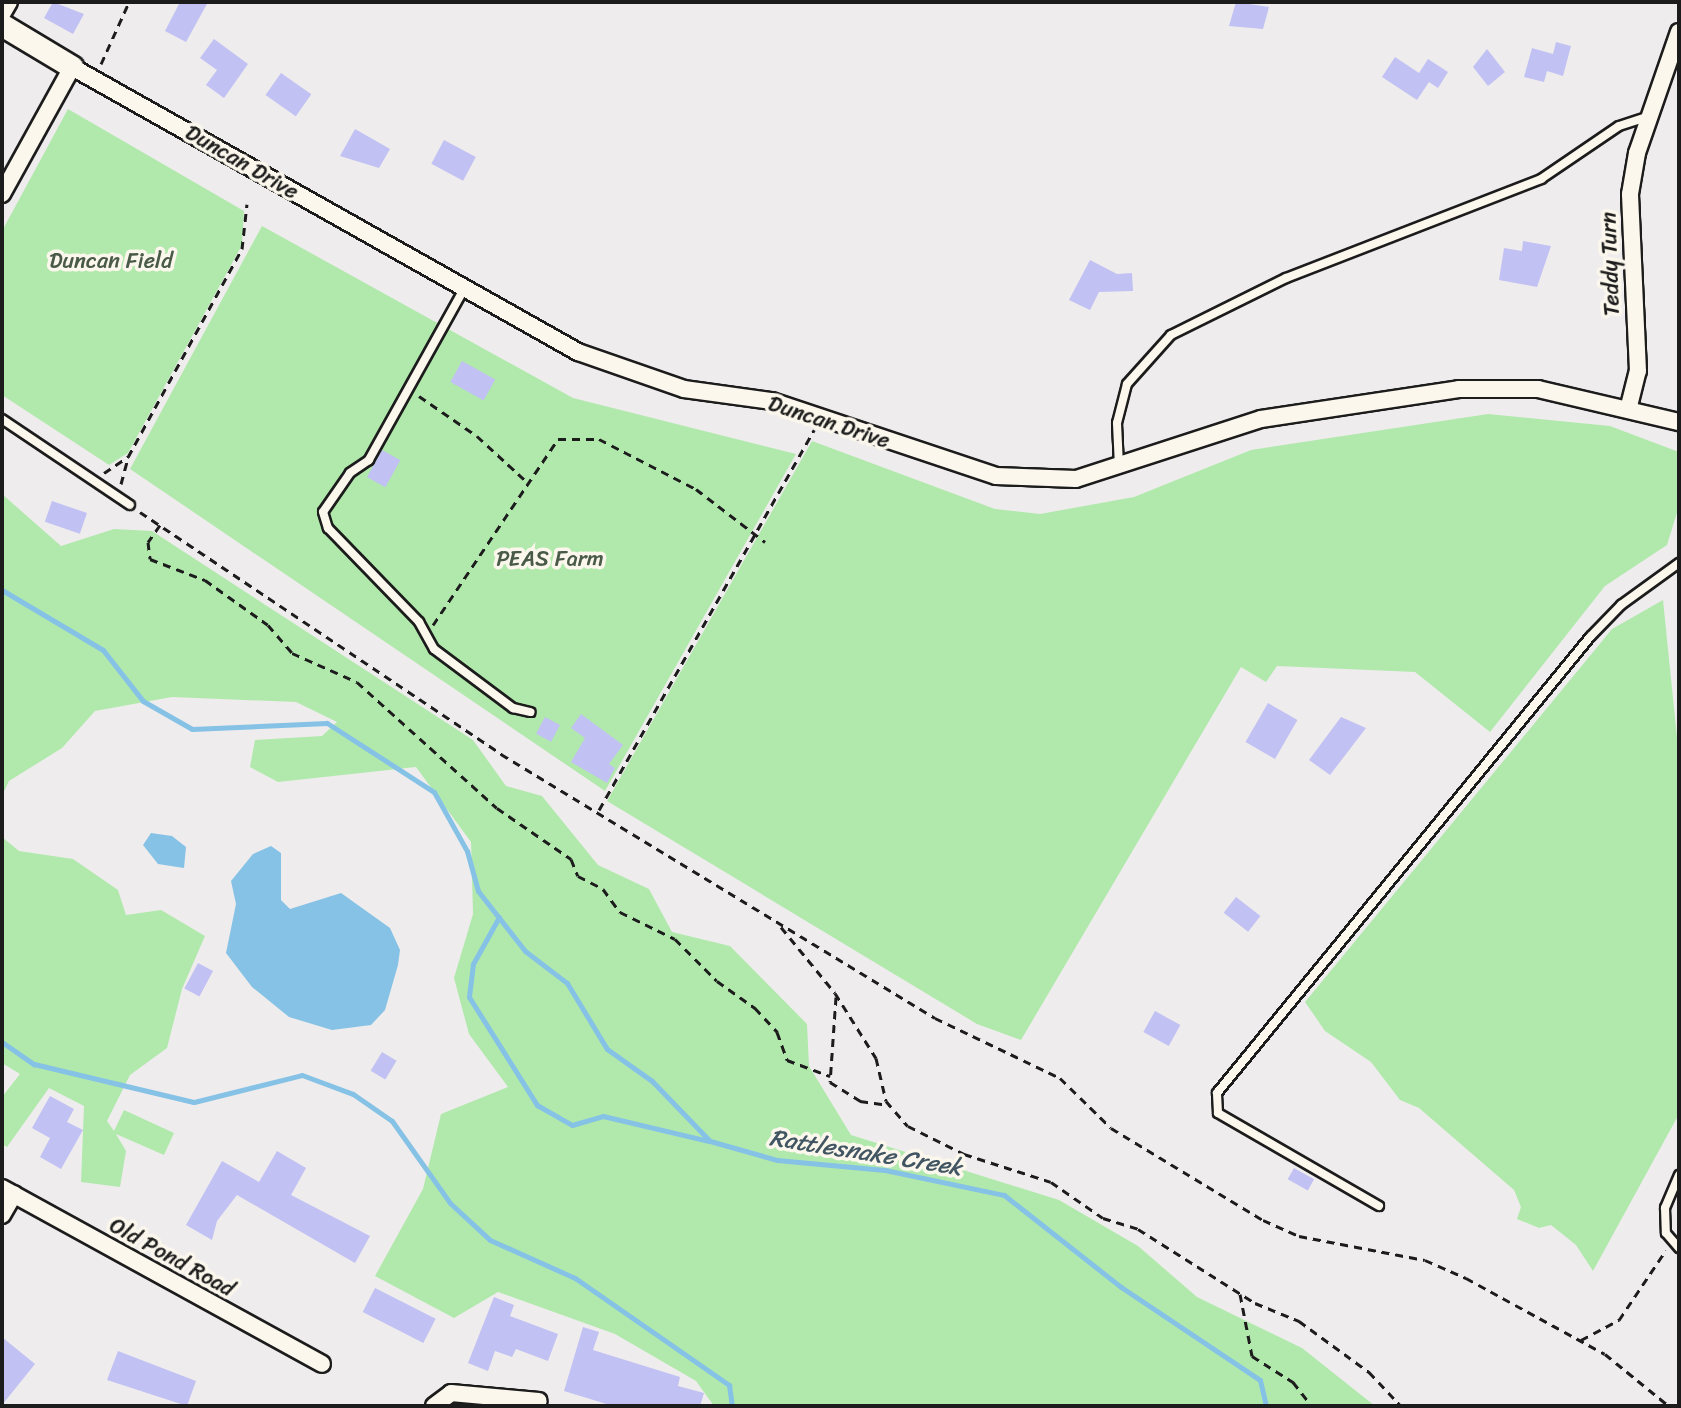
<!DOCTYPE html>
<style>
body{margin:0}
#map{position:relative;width:1681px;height:1408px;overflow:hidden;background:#efeced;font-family:Sriracha,sans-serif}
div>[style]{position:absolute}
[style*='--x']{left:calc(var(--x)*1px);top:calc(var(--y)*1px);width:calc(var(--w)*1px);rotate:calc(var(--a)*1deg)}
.green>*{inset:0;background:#b1e9ad}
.water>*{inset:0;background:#85c2e5}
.stream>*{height:5px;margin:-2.5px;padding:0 2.5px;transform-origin:2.5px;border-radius:2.5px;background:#85c2e5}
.building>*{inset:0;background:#c1c1f3;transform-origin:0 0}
.path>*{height:3px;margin-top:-1.5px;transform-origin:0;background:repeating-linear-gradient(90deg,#1c1c1c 0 8px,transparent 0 14px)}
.roads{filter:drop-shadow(2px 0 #1c1c1c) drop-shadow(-2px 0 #1c1c1c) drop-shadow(0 2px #1c1c1c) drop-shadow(0 -2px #1c1c1c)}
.lane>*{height:8px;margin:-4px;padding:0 4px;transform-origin:4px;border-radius:4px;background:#fbf7ec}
.street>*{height:16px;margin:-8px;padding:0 8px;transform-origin:8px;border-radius:8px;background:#fbf7ec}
.secondary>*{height:22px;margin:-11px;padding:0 11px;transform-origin:11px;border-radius:11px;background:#fbf7ec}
span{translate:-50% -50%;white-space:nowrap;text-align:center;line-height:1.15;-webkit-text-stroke:7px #fbf7ec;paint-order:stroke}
.street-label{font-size:22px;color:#1c1c1c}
.park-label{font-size:22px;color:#495a48}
.water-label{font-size:24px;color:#415662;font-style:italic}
.frame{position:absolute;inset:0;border:4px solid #1c1c1c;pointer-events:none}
</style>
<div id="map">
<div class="green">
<i style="clip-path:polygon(68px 109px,244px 211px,242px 245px,128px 453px,109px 465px,2px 395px,2px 231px)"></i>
<i style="clip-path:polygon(262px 226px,573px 398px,796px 454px,605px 791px,130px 469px)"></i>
<i style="clip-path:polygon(1488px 414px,1610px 426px,1679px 452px,1679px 506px,1667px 545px,1605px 586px,1490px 732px,1415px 672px,1277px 666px,1266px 682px,1241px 667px,1021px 1040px,977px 1024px,607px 801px,812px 441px,995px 509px,1040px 514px,1134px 497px,1251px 450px)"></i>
<i style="clip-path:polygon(2px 494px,61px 546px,114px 529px,152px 531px,473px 740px,506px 786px,542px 796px,598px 865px,649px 889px,672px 932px,730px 946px,807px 1024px,809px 1066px,851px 1135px,1059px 1200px,1138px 1246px,1197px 1297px,1302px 1348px,1375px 1406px,714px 1406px,696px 1381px,615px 1334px,498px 1292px,454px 1318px,375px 1276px,423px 1189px,441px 1114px,508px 1087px,469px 1034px,454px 978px,473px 914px,471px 842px,416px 767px,278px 782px,250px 767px,255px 740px,322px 736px,337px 722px,296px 702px,172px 697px,95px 711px,62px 748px,9px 781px,2px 796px)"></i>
<i style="clip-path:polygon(1663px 600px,1679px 757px,1679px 1114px,1593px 1271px,1576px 1245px,1551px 1225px,1539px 1228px,1517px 1219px,1521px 1207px,1514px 1190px,1419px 1108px,1400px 1100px,1371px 1062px,1325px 1031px,1305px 1002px,1612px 629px)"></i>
<i style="clip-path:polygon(2px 837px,19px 851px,73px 859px,118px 890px,126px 915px,161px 910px,205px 936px,182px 989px,167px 1048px,130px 1075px,107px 1121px,114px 1131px,124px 1110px,174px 1133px,164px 1155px,116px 1134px,126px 1151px,120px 1187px,81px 1182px,84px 1106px,49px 1088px,7px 1147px,2px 1144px,2px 1097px,20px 1074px,2px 1063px)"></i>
</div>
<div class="water">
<i style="clip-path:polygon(151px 833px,172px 836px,186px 847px,184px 868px,158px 864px,143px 845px)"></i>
<i style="clip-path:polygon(271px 846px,281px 853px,281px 900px,290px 909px,341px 893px,390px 928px,400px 950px,398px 965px,385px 1010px,371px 1025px,332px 1030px,289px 1017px,252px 987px,226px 953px,236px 904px,231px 881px,253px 854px)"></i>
</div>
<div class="stream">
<i style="--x:2;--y:590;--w:117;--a:30.7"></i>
<i style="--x:103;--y:650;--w:65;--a:51.9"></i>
<i style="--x:143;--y:701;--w:56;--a:29.7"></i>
<i style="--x:192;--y:729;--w:135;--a:-2.5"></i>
<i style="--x:327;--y:723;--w:127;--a:32.8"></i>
<i style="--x:434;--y:792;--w:68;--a:60.8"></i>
<i style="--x:467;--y:851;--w:41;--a:74.6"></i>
<i style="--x:478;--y:891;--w:76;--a:51.9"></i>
<i style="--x:525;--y:951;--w:53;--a:37.3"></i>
<i style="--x:567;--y:983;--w:77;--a:58.8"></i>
<i style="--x:607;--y:1049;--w:55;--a:35.4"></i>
<i style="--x:652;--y:1081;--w:83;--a:46"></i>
<i style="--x:710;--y:1141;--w:70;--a:15.8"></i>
<i style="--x:777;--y:1160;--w:108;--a:5.3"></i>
<i style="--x:885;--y:1170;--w:122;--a:11.9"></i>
<i style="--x:1004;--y:1195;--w:149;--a:38.2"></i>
<i style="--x:1121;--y:1287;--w:167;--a:33.8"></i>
<i style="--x:1260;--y:1380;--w:27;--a:77"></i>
<i style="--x:499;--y:917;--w:54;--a:119"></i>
<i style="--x:473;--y:964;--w:33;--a:97"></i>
<i style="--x:469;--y:997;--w:128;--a:57.8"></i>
<i style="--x:537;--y:1105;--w:40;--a:29.7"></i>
<i style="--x:572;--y:1125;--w:32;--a:-16"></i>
<i style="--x:603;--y:1116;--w:109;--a:13.3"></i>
<i style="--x:2;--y:1042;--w:39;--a:35"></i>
<i style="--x:34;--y:1064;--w:164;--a:13.4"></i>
<i style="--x:194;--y:1102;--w:111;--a:-14"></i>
<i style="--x:302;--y:1075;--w:54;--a:20.4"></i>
<i style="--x:353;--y:1094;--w:47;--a:34.7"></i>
<i style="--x:392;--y:1121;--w:100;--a:54.7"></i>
<i style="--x:450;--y:1203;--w:54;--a:42.8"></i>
<i style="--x:490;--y:1240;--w:93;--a:24.1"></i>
<i style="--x:575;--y:1278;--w:188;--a:34.8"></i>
<i style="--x:729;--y:1385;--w:21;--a:82"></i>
</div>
<div class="building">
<i style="clip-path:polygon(53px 2px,84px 14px,73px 34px,44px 18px)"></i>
<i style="clip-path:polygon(180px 2px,208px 2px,186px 42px,165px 31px)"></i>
<i style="clip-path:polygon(1236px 2px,1269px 7px,1263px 29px,1229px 26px)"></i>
<i style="clip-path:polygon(214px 39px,248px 64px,224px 98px,206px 85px,217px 70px,200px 58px)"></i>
<i style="clip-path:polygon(1556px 42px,1571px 46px,1563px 76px,1547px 71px,1544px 82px,1524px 77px,1532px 48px,1553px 54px)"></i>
<i style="clip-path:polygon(1487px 49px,1505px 72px,1488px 86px,1473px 67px)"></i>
<i style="clip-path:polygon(1395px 57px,1419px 73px,1428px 59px,1448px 72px,1438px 88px,1429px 82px,1417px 100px,1382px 77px)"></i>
<i style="left:281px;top:73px;width:37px;height:27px;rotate:35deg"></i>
<i style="clip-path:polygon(355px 129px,390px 149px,379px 168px,340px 156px)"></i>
<i style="left:444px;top:140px;width:36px;height:27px;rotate:28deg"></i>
<i style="clip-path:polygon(1523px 241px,1551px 246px,1537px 287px,1499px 280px,1504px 248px,1522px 251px)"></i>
<i style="clip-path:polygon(1090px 260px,1117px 274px,1132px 273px,1133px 291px,1099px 292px,1090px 310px,1069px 300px)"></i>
<i style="left:462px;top:361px;width:38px;height:24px;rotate:29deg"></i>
<i style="left:382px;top:450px;width:21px;height:31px;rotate:29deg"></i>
<i style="left:52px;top:501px;width:37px;height:22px;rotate:19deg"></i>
<i style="left:1268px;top:703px;width:34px;height:45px;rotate:30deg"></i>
<i style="clip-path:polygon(581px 714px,623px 745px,609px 764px,615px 768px,607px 783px,571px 762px,585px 738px,571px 728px)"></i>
<i style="left:545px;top:717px;width:17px;height:19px;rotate:28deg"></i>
<i style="clip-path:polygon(1341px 717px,1366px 728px,1330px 775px,1309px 760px)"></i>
<i style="left:1236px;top:897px;width:31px;height:20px;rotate:38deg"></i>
<i style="left:198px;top:963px;width:17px;height:29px;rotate:28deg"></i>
<i style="left:1155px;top:1011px;width:29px;height:24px;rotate:29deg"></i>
<i style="left:382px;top:1052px;width:17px;height:22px;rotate:31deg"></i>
<i style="clip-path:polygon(50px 1096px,74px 1109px,67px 1122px,83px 1130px,61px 1169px,40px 1157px,50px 1138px,32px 1128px)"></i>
<i style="clip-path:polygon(277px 1151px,306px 1168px,291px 1195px,370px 1236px,355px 1263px,237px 1195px,217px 1221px,212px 1240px,186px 1225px,222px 1161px,259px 1182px)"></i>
<i style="left:1294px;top:1168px;width:23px;height:13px;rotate:29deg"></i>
<i style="left:375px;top:1288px;width:68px;height:27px;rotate:27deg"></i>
<i style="clip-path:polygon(494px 1297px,514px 1305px,510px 1316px,558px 1334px,548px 1361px,516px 1349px,512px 1357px,495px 1351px,488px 1371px,468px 1363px)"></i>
<i style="clip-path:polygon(583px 1327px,599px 1332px,593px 1350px,680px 1377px,678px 1386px,704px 1393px,700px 1406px,613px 1406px,564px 1391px)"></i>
<i style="clip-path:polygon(2px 1337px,35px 1364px,2px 1405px)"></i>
<i style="clip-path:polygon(118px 1351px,196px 1381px,187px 1406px,107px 1380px)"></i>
</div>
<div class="path">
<i style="--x:101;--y:64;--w:68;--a:-65.7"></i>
<i style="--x:419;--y:396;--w:70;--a:34.6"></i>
<i style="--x:477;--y:436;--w:67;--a:42.6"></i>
<i style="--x:104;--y:473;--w:29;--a:-34"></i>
<i style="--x:128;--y:457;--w:237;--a:-61.3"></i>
<i style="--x:242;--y:249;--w:45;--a:-83.7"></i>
<i style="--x:121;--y:484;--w:28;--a:-75"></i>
<i style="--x:140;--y:512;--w:435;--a:33.8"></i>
<i style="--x:501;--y:754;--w:508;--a:31.31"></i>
<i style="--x:935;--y:1018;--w:139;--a:25.6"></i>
<i style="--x:1060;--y:1078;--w:71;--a:44.4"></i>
<i style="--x:1111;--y:1128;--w:178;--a:31.2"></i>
<i style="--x:1263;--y:1220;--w:39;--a:24"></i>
<i style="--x:1299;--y:1236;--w:128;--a:10.8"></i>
<i style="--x:1425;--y:1260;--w:45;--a:23.7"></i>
<i style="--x:1466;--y:1278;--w:158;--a:28.7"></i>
<i style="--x:1605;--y:1354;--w:82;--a:39.1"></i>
<i style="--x:160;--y:525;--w:21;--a:125"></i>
<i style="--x:148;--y:542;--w:17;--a:83"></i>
<i style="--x:150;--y:559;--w:59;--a:20.9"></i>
<i style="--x:205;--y:580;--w:77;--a:35.5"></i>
<i style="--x:268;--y:625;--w:37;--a:49"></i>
<i style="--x:292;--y:653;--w:71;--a:24"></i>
<i style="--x:357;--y:682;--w:188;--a:42"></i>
<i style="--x:497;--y:808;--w:90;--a:34.6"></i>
<i style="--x:571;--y:859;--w:18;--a:68"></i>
<i style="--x:578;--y:876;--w:28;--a:27"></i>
<i style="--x:603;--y:889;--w:29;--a:54"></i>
<i style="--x:620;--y:912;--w:61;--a:26.1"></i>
<i style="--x:675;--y:939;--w:59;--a:45"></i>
<i style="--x:717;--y:981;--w:47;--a:35.4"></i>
<i style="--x:755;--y:1008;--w:33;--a:47"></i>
<i style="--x:777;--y:1032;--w:30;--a:70"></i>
<i style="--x:787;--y:1060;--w:46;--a:20.4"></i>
<i style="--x:433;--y:625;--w:224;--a:-56.1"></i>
<i style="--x:558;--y:439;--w:41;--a:0"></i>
<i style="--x:599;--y:439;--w:109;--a:27.3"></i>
<i style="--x:696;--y:489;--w:87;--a:37.5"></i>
<i style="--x:599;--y:810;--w:437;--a:-60.5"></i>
<i style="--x:781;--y:927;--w:85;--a:50.7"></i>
<i style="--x:835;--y:993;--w:77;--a:57.8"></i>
<i style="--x:876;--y:1058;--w:44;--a:76.9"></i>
<i style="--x:886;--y:1101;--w:33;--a:49"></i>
<i style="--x:908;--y:1126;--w:63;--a:26.6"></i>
<i style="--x:964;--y:1154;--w:91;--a:17.8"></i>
<i style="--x:1051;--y:1182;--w:63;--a:34.7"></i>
<i style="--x:1103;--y:1218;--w:37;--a:17"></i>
<i style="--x:1138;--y:1229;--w:138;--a:32.3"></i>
<i style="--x:1255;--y:1303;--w:48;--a:22.2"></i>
<i style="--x:1299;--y:1321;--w:87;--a:36.1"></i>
<i style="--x:1369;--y:1372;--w:47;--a:46.7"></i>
<i style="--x:836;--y:997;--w:85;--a:94"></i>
<i style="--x:830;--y:1082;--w:36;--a:32"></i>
<i style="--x:860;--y:1101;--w:29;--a:8"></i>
<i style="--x:1240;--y:1294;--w:63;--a:79"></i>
<i style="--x:1252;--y:1356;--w:49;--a:32.4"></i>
<i style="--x:1293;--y:1382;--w:31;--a:52"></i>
<i style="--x:1581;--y:1340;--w:43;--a:-27.8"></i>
<i style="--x:1619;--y:1320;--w:84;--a:-56.1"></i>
</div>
<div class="roads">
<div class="lane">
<i style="--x:464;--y:289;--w:196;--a:119.1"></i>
<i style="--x:369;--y:460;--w:23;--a:146"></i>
<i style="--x:350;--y:473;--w:47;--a:124.7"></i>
<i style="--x:323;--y:512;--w:17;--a:73"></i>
<i style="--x:328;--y:528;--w:131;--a:45.9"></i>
<i style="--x:419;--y:622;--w:31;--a:61"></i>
<i style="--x:434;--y:649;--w:99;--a:36.8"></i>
<i style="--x:513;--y:708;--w:18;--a:13"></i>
<i style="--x:2;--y:419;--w:154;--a:33.9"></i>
<i style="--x:1119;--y:466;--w:43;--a:-92.7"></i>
<i style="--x:1117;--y:423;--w:40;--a:-75.6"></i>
<i style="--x:1127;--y:384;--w:66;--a:-48.1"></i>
<i style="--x:1171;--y:335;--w:128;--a:-26.4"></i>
<i style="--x:1286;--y:278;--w:274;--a:-21.2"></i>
<i style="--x:1541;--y:179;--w:94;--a:-34.2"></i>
<i style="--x:1619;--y:126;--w:32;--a:-18"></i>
<i style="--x:1679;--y:1175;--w:36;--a:113"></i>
<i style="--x:1665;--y:1208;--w:25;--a:88"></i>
<i style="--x:1666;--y:1233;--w:20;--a:49"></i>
<i style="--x:1379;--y:1206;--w:186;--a:-150"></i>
<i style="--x:1218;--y:1113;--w:20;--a:-93"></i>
<i style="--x:1217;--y:1093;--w:589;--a:-50.72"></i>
<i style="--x:1590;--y:637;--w:45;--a:-45.9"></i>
<i style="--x:1621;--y:605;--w:72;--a:-35.9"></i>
</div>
<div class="street">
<i style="--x:2;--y:14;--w:14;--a:-60"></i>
<i style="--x:2;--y:194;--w:145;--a:-61.1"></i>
<i style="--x:72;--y:67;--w:581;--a:29.39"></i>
<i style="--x:578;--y:352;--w:112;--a:19.2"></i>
<i style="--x:684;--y:389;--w:89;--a:7.8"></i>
<i style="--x:772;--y:401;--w:236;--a:18.5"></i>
<i style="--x:996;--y:476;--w:80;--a:2.1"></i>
<i style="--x:1076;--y:479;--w:194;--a:-18"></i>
<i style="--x:1261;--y:419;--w:200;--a:-8.6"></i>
<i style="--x:1459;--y:389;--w:79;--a:0"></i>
<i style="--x:1538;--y:389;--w:145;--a:13.2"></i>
<i style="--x:1629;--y:406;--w:36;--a:-76"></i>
<i style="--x:1638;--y:371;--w:177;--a:-92.6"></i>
<i style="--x:1630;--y:194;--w:42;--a:-80.3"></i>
<i style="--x:1637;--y:153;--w:128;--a:-70.9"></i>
<i style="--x:2;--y:1188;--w:365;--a:28.8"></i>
<i style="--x:2;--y:1215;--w:24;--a:-60"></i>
<i style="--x:434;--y:1406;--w:21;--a:-37"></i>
<i style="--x:451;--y:1393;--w:88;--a:5.2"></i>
</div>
<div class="secondary">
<i style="--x:2;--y:25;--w:82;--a:31"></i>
</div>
</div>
<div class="street-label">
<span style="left:242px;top:162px;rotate:30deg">Duncan Drive</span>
<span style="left:1610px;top:264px;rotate:-92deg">Teddy Turn</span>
<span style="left:829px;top:422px;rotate:18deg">Duncan Drive</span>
<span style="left:172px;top:1257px;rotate:29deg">Old Pond Road</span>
</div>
<div class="park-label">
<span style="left:111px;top:261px">Duncan Field</span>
<span style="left:550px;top:559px">PEAS Farm</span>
</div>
<div class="water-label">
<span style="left:866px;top:1153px;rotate:9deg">Rattlesnake Creek</span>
</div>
<div class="frame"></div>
</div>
